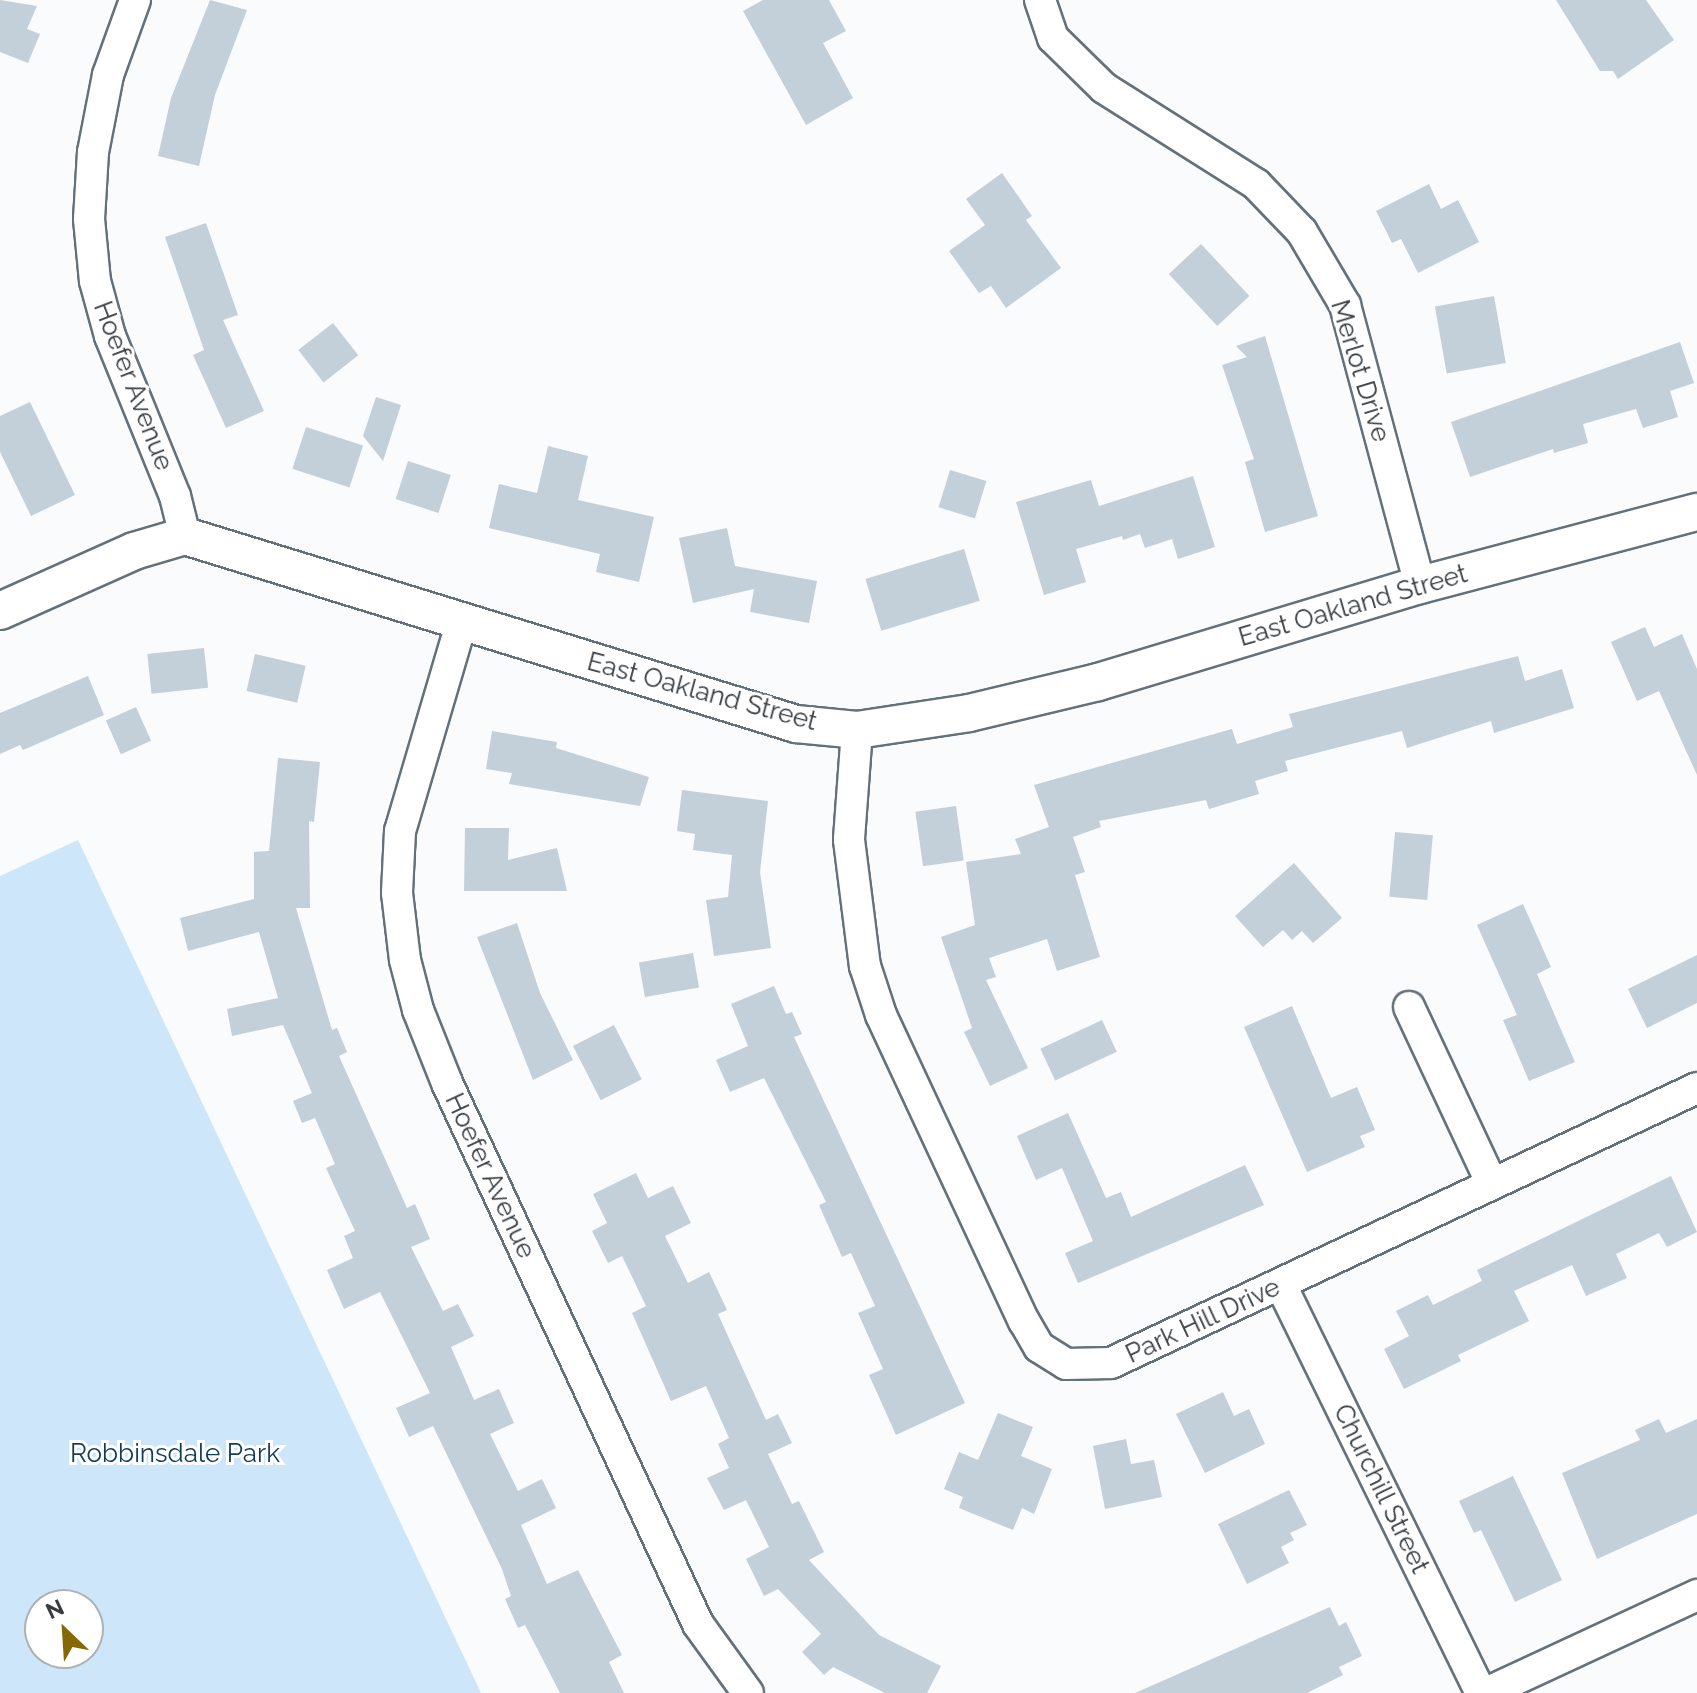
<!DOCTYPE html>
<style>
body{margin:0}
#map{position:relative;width:1697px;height:1693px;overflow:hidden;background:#f9fbfd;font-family:Raleway,sans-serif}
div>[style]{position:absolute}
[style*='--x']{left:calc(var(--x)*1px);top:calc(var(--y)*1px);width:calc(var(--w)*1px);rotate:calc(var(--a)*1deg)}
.green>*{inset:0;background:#cde6f9}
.building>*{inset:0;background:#c3d0da;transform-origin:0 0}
.roads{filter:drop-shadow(2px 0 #65717a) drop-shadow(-2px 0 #65717a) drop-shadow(0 2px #65717a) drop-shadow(0 -2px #65717a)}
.minor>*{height:30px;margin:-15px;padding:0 15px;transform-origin:15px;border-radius:15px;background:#fff}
.tertiary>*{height:36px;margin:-18px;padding:0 18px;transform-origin:18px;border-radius:18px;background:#fff}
span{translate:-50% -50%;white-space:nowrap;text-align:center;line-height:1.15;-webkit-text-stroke:6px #fff;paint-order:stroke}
.street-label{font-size:26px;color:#363b3f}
.park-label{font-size:26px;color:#113c56}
.north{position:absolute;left:24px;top:1589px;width:80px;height:80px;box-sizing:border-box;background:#fff;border:2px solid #afb1b2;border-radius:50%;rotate:335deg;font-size:22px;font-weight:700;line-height:32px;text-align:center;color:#363b3f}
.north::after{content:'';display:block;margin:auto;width:28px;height:36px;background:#866905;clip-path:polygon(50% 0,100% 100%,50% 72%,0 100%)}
</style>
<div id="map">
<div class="green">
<i style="clip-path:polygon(evenodd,78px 840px,481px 1693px,0 1693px,0 876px,78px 840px,40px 1605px,88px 1605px,88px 1653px,40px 1653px,40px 1605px)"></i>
</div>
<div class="building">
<i style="clip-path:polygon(0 0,37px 6px,27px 29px,40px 34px,28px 63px,0 52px)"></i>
<i style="clip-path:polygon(210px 0,247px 10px,215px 95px,199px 166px,158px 156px,171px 98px)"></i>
<i style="clip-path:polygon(763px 0,829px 0,846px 31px,823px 43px,853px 98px,806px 125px,743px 11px)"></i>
<i style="clip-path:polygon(1556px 0,1646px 0,1674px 40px,1618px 79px,1613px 71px,1600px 71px)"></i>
<i style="clip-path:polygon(1002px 173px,1032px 216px,1026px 220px,1061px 268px,1006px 308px,991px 286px,979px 293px,949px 251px,985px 225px,966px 199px)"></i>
<i style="clip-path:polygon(1429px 184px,1441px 209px,1458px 200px,1479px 242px,1418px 273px,1401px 239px,1392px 243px,1376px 211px)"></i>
<i style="clip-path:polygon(206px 223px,238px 315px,223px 320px,264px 411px,226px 428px,193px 355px,204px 350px,165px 237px)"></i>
<i style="left:1201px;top:244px;width:71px;height:44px;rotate:47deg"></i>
<i style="left:1494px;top:296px;width:68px;height:60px;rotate:80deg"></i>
<i style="left:333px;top:323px;width:41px;height:44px;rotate:52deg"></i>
<i style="clip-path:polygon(1265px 336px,1318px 516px,1265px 532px,1245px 462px,1254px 459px,1222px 365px,1247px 357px,1236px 346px)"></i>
<i style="clip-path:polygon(1680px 342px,1694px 383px,1670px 391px,1678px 417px,1643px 428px,1636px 409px,1583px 424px,1588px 443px,1554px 453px,1553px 449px,1470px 477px,1451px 422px)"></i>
<i style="clip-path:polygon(376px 397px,401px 405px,383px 461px,363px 436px)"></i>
<i style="clip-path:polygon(30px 402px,75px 495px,31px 516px,0 452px,0 416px)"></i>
<i style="left:306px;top:427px;width:60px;height:44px;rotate:18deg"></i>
<i style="clip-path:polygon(548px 446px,588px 456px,578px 500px,654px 517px,639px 582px,596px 572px,600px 554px,489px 528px,499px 484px,537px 493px)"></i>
<i style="left:408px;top:461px;width:45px;height:40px;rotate:18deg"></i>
<i style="left:950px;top:470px;width:38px;height:39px;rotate:17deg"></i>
<i style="clip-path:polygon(1193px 476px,1215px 547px,1178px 559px,1172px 539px,1145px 548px,1140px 534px,1123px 540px,1122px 536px,1076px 549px,1086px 582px,1044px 595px,1016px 502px,1091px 480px,1099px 506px)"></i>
<i style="clip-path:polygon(727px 528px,735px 566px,817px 581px,809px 623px,750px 612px,754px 589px,693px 603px,679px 538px)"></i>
<i style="left:964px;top:549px;width:54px;height:103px;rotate:73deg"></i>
<i style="clip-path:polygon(1645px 627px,1654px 647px,1682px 634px,1697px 669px,1697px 775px,1659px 691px,1637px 701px,1611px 642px)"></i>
<i style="left:204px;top:648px;width:40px;height:57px;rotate:84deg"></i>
<i style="left:255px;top:654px;width:52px;height:38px;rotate:13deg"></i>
<i style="clip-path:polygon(1518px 656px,1525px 681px,1562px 669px,1574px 708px,1494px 733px,1491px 721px,1407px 748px,1402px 731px,1285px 761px,1288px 771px,1255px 781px,1259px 794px,1209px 809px,1206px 800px,1099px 821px,1101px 827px,1073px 837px,1085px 872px,1075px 875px,1100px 957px,1057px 971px,1047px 939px,989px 958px,996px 977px,986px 980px,1028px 1068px,990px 1086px,964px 1032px,972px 1028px,941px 937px,975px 925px,966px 862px,1021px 854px,1015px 839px,1049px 827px,1034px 785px,1232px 729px,1237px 744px,1293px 727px,1289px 714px)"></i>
<i style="clip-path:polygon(88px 676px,104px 715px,23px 750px,20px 745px,0 754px,0 713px)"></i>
<i style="left:136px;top:707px;width:37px;height:33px;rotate:66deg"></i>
<i style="clip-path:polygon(492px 731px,557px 742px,556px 748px,649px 777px,640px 806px,509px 784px,512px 773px,486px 769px)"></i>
<i style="clip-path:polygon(278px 758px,320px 762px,314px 822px,309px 821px,310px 908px,296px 908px,332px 1030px,337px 1028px,347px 1052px,339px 1056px,407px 1208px,415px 1204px,430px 1239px,411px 1247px,443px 1311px,458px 1304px,474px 1336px,451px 1347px,474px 1400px,499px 1389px,514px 1423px,490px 1434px,518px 1491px,542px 1479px,556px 1508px,521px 1525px,547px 1584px,578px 1570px,622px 1655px,609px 1662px,624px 1693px,560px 1693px,525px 1625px,518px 1628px,505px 1599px,511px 1596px,502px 1569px,433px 1426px,409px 1437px,396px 1408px,430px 1393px,380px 1292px,344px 1309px,327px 1270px,353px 1258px,344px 1236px,355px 1231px,326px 1168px,335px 1164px,315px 1118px,302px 1123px,293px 1101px,312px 1093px,283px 1025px,232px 1036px,227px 1009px,278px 998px,259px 932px,188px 951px,180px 918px,254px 899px,254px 852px,269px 851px)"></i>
<i style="clip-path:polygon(682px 790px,768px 801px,760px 872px,771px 948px,714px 956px,706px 900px,728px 897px,732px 855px,693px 850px,695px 834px,677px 831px)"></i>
<i style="left:956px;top:806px;width:55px;height:41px;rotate:82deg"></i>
<i style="clip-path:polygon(465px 828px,509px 828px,508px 860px,557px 848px,567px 891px,464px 891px)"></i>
<i style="left:1395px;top:832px;width:38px;height:65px;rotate:5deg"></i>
<i style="clip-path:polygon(1294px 863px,1342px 918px,1313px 943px,1302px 931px,1292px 940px,1283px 930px,1263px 947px,1235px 916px)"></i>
<i style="clip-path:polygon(1523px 904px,1551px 967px,1537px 974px,1575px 1062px,1529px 1081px,1503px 1020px,1517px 1015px,1477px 925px)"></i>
<i style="clip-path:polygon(517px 923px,540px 993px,573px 1060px,533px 1080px,477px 937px)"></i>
<i style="left:693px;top:953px;width:35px;height:55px;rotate:80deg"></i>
<i style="clip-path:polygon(1697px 955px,1697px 1003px,1647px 1028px,1628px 989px)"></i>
<i style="clip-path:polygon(774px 986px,786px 1014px,792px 1012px,802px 1034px,794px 1037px,965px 1403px,896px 1435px,869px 1375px,883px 1369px,858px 1313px,875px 1306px,851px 1253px,842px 1257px,819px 1205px,826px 1202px,764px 1078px,730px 1092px,716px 1060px,748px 1046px,731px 1004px)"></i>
<i style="clip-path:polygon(1292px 1006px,1331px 1098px,1357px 1087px,1375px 1130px,1360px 1136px,1365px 1147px,1307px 1172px,1244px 1027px)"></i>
<i style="left:1102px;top:1020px;width:35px;height:68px;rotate:65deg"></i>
<i style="left:614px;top:1025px;width:61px;height:46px;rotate:63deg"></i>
<i style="clip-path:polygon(1068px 1113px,1106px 1198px,1121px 1192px,1131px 1217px,1245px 1165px,1264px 1205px,1078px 1283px,1065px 1253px,1093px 1241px,1062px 1168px,1036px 1180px,1017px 1136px)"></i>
<i style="clip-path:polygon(636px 1173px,648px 1198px,673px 1186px,691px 1223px,665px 1236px,688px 1283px,709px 1272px,727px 1310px,718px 1314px,766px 1420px,778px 1414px,792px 1443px,768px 1454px,792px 1504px,799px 1501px,824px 1552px,809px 1560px,879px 1635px,941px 1666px,927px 1693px,885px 1693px,833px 1667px,824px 1675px,802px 1652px,821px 1634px,778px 1589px,764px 1596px,746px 1559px,769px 1547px,746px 1500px,724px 1510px,707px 1478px,729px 1468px,718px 1444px,729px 1438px,706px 1386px,671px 1401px,632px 1313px,646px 1306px,622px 1256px,608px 1263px,592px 1231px,607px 1223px,593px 1194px)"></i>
<i style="clip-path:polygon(1671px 1176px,1697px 1232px,1667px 1247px,1659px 1233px,1616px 1254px,1627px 1278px,1586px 1296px,1572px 1265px,1514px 1291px,1529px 1321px,1458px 1355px,1461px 1361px,1404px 1389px,1384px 1349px,1409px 1336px,1396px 1311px,1428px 1295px,1433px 1305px,1482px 1281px,1477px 1270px)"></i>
<i style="clip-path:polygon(1223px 1392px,1234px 1416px,1249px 1409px,1265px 1444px,1205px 1473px,1176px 1414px)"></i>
<i style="clip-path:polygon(998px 1413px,1033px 1427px,1021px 1456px,1052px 1469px,1034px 1514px,1022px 1508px,1013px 1530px,959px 1508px,963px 1497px,944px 1489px,959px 1452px,978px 1460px)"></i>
<i style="clip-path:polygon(1659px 1419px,1666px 1433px,1697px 1419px,1697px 1514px,1597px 1559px,1562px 1473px,1640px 1440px,1635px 1430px)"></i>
<i style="clip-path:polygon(1126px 1439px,1131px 1464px,1154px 1460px,1162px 1497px,1105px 1509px,1093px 1446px)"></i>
<i style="clip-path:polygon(1513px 1476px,1562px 1580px,1515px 1602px,1481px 1530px,1474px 1533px,1459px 1501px)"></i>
<i style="clip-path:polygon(1289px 1490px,1307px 1525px,1290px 1533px,1294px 1540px,1281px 1547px,1289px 1563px,1247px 1584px,1218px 1524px)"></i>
<i style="clip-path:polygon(1330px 1607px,1339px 1626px,1346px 1622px,1362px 1656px,1339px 1667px,1343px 1675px,1307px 1693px,1135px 1693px)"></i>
</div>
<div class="roads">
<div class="minor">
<i style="--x:135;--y:0;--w:80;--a:109.8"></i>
<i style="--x:108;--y:75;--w:78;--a:101"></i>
<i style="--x:93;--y:152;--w:67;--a:93.4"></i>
<i style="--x:89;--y:219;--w:62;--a:84.5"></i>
<i style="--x:95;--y:281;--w:57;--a:74.7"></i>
<i style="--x:110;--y:336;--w:173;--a:67.9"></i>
<i style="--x:175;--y:496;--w:41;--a:76"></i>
<i style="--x:1040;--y:0;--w:40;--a:71.1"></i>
<i style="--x:1053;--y:38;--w:71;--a:44.4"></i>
<i style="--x:1104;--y:88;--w:180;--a:32.3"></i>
<i style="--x:1256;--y:184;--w:66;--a:46.2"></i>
<i style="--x:1302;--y:232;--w:85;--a:59.5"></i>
<i style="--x:1345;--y:305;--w:290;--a:75"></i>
<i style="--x:461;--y:624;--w:216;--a:106.4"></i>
<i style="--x:400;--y:831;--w:62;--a:92.8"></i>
<i style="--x:397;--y:893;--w:67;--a:83.2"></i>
<i style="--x:405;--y:960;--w:52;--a:75.4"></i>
<i style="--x:418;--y:1010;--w:79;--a:68.3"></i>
<i style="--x:447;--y:1083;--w:596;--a:65.11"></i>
<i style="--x:698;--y:1624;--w:85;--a:54.1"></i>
<i style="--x:857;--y:730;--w:110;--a:94.2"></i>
<i style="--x:849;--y:840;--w:127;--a:82.8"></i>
<i style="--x:865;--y:966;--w:52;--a:71.9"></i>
<i style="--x:881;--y:1015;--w:338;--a:65"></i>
<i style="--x:1024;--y:1321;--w:30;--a:60"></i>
<i style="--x:1039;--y:1347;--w:32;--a:32"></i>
<i style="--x:1066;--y:1364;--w:45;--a:-1.3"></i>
<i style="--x:1111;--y:1363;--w:647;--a:-25.14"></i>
<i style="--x:1409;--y:1007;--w:195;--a:64.9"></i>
<i style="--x:1281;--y:1285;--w:454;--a:63.9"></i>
<i style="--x:1486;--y:1693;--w:233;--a:-24.9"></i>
</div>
<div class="tertiary">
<i style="--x:0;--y:611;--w:147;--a:-24.1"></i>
<i style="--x:134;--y:551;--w:53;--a:-16.4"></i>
<i style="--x:185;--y:536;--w:639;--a:17.1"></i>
<i style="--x:796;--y:724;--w:61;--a:5.6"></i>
<i style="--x:857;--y:730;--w:113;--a:-8.6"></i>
<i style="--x:969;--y:713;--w:133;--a:-13.5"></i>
<i style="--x:1098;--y:682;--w:336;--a:-16.8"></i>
<i style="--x:1420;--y:585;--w:286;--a:-14.8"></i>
</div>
</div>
<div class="street-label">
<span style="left:1360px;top:371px;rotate:73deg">Merlot Drive</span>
<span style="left:133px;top:386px;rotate:69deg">Hoefer Avenue</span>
<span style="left:1353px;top:606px;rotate:-16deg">East Oakland Street</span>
<span style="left:702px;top:692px;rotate:15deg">East Oakland Street</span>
<span style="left:490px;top:1176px;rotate:65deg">Hoefer Avenue</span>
<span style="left:1203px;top:1321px;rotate:-25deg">Park Hill Drive</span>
<span style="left:1381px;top:1489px;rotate:64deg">Churchill Street</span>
</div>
<div class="park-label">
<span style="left:175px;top:1454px">Robbinsdale Park</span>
</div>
<div class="north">N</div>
</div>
